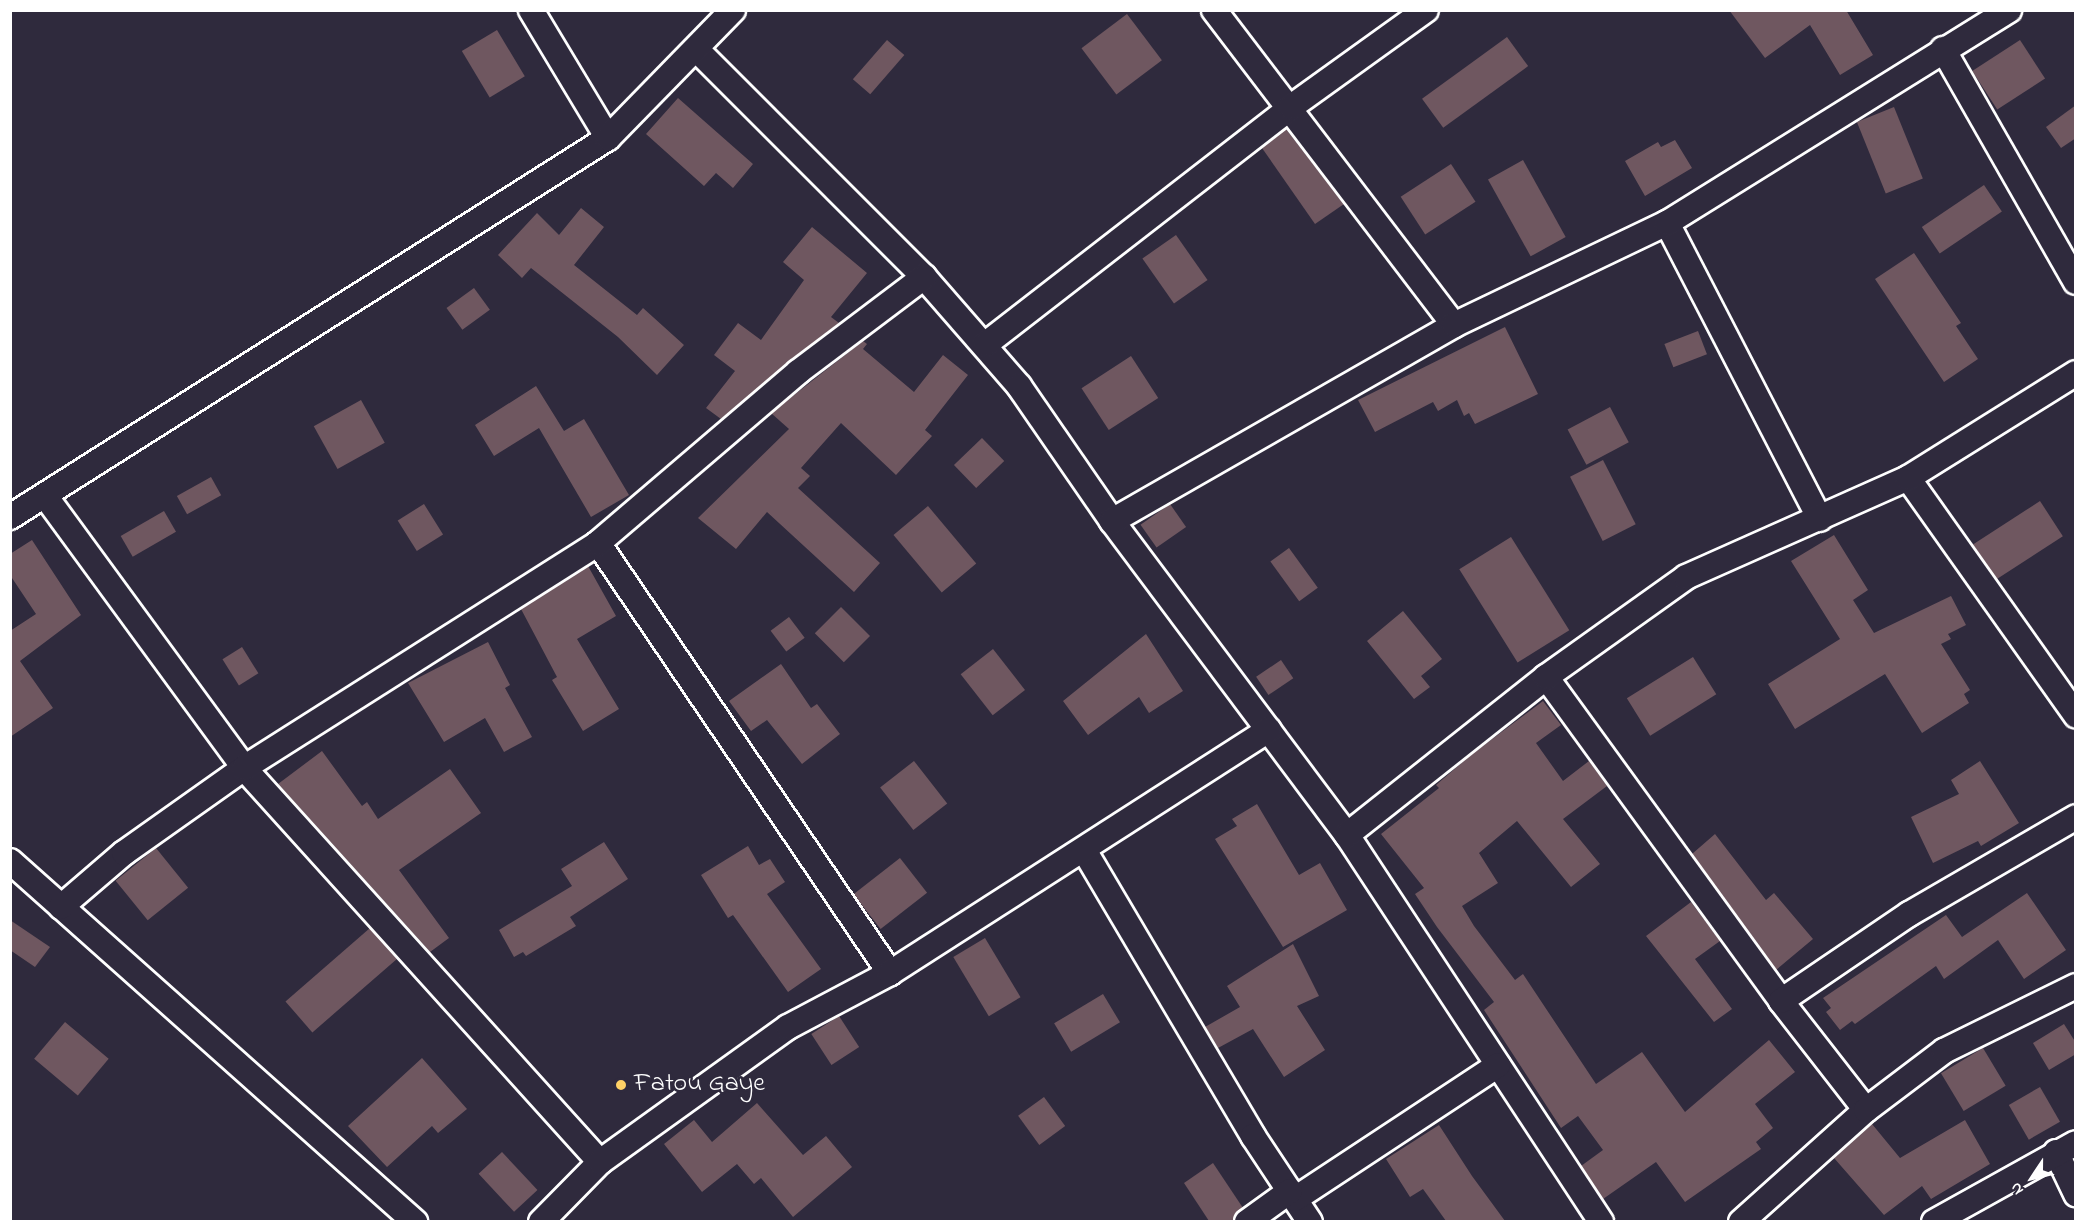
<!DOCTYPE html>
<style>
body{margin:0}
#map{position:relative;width:2086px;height:1232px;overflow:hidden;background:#2f2a3d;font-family:"Indie Flower",sans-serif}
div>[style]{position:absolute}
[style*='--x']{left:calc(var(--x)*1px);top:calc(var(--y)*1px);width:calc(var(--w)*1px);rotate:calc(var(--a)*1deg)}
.building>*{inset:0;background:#6f5760;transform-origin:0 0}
.roads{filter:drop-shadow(2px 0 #fff) drop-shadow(-2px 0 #fff) drop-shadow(0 2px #fff) drop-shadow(0 -2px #fff)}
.street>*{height:24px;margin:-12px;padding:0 12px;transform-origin:12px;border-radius:12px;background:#2f2a3d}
.dots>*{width:16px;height:16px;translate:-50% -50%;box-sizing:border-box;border:3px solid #2f2a3d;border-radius:50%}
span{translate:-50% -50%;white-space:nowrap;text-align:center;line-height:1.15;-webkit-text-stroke:5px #2f2a3d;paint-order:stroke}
.poi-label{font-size:26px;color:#fff}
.left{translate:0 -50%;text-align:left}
.frame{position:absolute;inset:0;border:12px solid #fff;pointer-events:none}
.north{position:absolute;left:2002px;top:1148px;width:60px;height:60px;-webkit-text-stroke:4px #2f2a3d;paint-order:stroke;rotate:235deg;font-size:16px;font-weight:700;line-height:24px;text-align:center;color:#fff}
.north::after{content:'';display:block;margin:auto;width:21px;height:27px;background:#fff;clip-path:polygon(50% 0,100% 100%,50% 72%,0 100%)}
</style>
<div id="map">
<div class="building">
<i style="clip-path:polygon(1729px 10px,1846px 10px,1873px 55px,1840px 75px,1810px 25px,1765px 58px)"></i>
<i style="left:1127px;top:14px;width:58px;height:57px;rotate:53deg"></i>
<i style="left:497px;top:30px;width:54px;height:41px;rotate:59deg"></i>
<i style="left:1507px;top:37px;width:36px;height:105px;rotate:54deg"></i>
<i style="left:887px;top:40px;width:23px;height:52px;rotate:41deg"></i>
<i style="left:2020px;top:40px;width:46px;height:57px;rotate:57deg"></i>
<i style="clip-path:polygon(678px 98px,753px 164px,733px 188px,716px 173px,704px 186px,646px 134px)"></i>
<i style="clip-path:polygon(2076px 105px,2076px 138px,2061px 148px,2046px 127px)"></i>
<i style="left:1894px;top:107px;width:77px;height:40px;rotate:68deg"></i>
<i style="clip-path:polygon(1286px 129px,1344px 204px,1315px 224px,1262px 148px)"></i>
<i style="clip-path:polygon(1675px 140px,1692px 168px,1645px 196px,1625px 161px,1658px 142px,1661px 147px)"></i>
<i style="left:1523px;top:160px;width:88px;height:40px;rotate:61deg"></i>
<i style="left:1451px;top:164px;width:45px;height:60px;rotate:57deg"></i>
<i style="left:1984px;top:185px;width:32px;height:75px;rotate:56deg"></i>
<i style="clip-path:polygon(581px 208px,604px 227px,574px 265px,637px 315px,643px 308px,684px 345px,657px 375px,618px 337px,531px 268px,522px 278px,498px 255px,537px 213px,559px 235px)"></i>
<i style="clip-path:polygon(812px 227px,867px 273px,831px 317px,839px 323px,721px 419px,706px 408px,735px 371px,714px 355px,738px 323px,761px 340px,804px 280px,783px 262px)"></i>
<i style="left:1176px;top:235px;width:55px;height:41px;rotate:55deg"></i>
<i style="clip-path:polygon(1914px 253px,1961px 323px,1956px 326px,1978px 359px,1944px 382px,1875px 279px)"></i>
<i style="left:474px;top:288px;width:27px;height:34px;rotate:54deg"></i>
<i style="clip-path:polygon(1505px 327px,1538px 394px,1475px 424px,1469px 413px,1464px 416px,1457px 400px,1438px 411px,1433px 402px,1375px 432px,1358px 400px)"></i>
<i style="left:1698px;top:331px;width:25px;height:36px;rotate:69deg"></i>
<i style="clip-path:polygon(863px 341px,867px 344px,863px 349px,914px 392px,943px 355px,968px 375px,925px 430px,932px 436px,896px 475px,841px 423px,801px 468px,810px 476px,798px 488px,880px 563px,854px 592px,767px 512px,736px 549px,698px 518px,789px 429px,771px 413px)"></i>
<i style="left:1131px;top:356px;width:50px;height:59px;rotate:57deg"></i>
<i style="clip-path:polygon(536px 386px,564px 431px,584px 419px,629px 495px,591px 517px,539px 428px,494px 456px,475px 425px)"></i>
<i style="left:361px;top:400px;width:49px;height:54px;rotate:61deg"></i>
<i style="left:1610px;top:407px;width:40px;height:48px;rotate:62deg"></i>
<i style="left:982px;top:438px;width:32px;height:39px;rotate:46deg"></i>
<i style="left:1603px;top:460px;width:72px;height:37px;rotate:63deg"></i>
<i style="left:211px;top:477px;width:21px;height:39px;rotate:61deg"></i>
<i style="left:2040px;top:501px;width:42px;height:80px;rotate:57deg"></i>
<i style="left:424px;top:504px;width:36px;height:31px;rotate:58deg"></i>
<i style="left:1170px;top:504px;width:28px;height:36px;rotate:55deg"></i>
<i style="left:928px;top:506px;width:75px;height:45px;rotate:50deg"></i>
<i style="left:164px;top:511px;width:24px;height:50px;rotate:60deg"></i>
<i style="clip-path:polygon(1834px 535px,1868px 590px,1853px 600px,1874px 633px,1951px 596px,1966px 625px,1948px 634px,1951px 639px,1941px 644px,1970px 690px,1964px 694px,1969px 703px,1922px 733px,1885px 674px,1795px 729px,1768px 684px,1840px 639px,1791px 561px)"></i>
<i style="left:1511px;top:537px;width:110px;height:61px;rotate:58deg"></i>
<i style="clip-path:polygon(32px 540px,81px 615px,20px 661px,53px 708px,10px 737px,10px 631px,36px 614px,10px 575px,10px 554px)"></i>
<i style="left:1289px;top:548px;width:49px;height:23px;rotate:54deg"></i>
<i style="clip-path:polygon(588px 566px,616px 616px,577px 639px,619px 709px,583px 731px,552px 680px,557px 677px,521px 609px)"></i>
<i style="left:841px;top:607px;width:41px;height:37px;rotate:45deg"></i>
<i style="clip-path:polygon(1403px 611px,1442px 659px,1421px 676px,1430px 687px,1414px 699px,1367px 641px)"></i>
<i style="left:789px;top:617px;width:26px;height:23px;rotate:53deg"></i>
<i style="clip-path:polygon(1146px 634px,1183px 691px,1149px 713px,1139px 697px,1088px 735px,1063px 701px)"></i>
<i style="clip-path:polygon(488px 642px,510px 685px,505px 688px,532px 737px,504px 752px,485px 718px,444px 742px,408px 683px)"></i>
<i style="left:242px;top:647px;width:31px;height:23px;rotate:58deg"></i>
<i style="left:993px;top:649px;width:52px;height:41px;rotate:52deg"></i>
<i style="left:1693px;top:657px;width:44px;height:78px;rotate:58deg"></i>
<i style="left:1281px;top:660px;width:22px;height:30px;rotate:56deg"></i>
<i style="clip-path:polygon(781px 664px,811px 708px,817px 704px,840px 734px,802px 764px,767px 720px,751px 731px,729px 701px)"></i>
<i style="clip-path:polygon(1543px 701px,1561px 725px,1536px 743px,1563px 781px,1589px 761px,1607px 786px,1563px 819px,1600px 864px,1571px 887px,1517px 821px,1479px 853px,1498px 883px,1462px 906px,1474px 926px,1515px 980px,1523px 974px,1596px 1084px,1642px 1052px,1685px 1112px,1769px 1040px,1795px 1072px,1755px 1104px,1773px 1128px,1756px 1142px,1761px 1149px,1685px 1202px,1656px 1162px,1603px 1199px,1581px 1166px,1603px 1150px,1578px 1116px,1561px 1128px,1484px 1010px,1494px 1002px,1437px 927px,1415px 894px,1424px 888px,1381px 834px,1439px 788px,1436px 785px,1472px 754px)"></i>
<i style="clip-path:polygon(322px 751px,362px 806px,367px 802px,378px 819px,450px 769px,481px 813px,399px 870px,449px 938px,430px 952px,278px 784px)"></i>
<i style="left:914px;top:761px;width:54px;height:43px;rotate:52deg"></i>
<i style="clip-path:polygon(1980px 761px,2019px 823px,1981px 846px,1978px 841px,1933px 863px,1911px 817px,1959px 794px,1951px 780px)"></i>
<i style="clip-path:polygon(1257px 804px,1299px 875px,1320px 863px,1347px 910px,1283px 947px,1215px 839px,1237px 826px,1232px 819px)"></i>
<i style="clip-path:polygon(1715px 834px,1766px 900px,1774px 893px,1813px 939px,1776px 970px,1692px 854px)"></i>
<i style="clip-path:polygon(604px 842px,628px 879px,570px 917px,576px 926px,526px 956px,523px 952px,514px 957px,499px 930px,572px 886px,561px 869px)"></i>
<i style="clip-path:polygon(748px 846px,759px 865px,770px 859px,785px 882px,767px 894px,821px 969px,788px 992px,733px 915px,728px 918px,701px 875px)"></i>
<i style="left:156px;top:848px;width:51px;height:52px;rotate:51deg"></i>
<i style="left:900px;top:858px;width:44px;height:59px;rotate:52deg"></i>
<i style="clip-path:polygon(2027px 893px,2066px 950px,2024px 979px,1998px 940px,1944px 979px,1936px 966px,1855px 1024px,1852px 1021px,1840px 1030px,1826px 1012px,1831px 1008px,1823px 998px,1946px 915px,1962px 937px)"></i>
<i style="clip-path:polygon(1691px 902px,1720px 941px,1695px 959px,1732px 1009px,1714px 1022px,1646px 936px)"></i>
<i style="clip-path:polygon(10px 920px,50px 947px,35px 967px,10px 950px)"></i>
<i style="left:370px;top:928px;width:41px;height:112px;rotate:49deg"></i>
<i style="left:985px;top:938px;width:69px;height:37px;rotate:59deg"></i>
<i style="clip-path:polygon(1293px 944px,1319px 996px,1297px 1006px,1325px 1050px,1284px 1077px,1253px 1029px,1218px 1048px,1205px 1027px,1240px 1007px,1227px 986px)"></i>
<i style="left:1103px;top:994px;width:33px;height:57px;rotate:59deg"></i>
<i style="left:839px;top:1016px;width:37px;height:33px;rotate:57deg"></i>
<i style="left:65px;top:1022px;width:57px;height:48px;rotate:40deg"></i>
<i style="clip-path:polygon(2064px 1024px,2076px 1043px,2076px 1054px,2049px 1070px,2033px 1043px)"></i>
<i style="left:1983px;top:1048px;width:44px;height:49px;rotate:59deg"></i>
<i style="clip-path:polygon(422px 1058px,467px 1109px,438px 1133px,432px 1126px,387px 1167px,348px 1126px)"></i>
<i style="left:2040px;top:1087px;width:40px;height:36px;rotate:60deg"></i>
<i style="left:1044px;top:1097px;width:36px;height:32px;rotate:54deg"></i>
<i style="clip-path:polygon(757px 1103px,803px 1155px,826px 1136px,852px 1167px,793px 1217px,761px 1178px,754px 1184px,737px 1164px,702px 1192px,664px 1144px,694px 1120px,712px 1142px)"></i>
<i style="clip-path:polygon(1965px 1120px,1990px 1164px,1931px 1199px,1922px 1186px,1884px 1215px,1834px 1158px,1872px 1124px,1900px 1158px)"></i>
<i style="clip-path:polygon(1439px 1125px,1472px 1176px,1505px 1221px,1446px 1221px,1423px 1189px,1410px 1197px,1386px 1159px)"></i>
<i style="left:502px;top:1152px;width:52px;height:32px;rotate:47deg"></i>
<i style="clip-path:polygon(1213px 1163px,1243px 1208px,1233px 1221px,1209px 1221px,1184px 1183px)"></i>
</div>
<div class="roads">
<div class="street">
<i style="--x:531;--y:10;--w:149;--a:59"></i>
<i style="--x:1214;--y:10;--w:396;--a:52.7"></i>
<i style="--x:696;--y:49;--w:322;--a:45"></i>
<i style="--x:924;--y:277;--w:145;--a:48.9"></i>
<i style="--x:1019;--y:386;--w:164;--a:55.4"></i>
<i style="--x:1112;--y:521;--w:392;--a:53.2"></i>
<i style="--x:1347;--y:835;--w:463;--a:56.7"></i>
<i style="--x:1943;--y:49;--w:268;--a:60.3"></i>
<i style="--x:1667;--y:223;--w:333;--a:62.7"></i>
<i style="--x:986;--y:344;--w:386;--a:-37.8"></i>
<i style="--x:1291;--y:107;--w:166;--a:-35.7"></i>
<i style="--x:1908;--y:478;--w:291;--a:54.7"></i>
<i style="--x:46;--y:497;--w:336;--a:53.8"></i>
<i style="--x:244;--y:768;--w:531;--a:47.9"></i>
<i style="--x:10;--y:517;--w:708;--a:-32.37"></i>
<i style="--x:608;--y:138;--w:179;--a:-45.7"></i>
<i style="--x:1112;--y:521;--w:394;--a:-29.8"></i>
<i style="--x:1454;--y:325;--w:236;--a:-25.6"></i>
<i style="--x:1667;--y:223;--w:403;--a:-31.9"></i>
<i style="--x:598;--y:543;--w:520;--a:55.82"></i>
<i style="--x:1546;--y:677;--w:400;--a:54"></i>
<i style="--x:1781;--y:1001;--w:138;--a:52.1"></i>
<i style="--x:1347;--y:835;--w:254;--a:-38.4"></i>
<i style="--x:1546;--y:677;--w:172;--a:-35.5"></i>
<i style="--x:1686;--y:577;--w:243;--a:-24"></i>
<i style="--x:1908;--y:478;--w:198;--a:-32"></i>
<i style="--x:1084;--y:850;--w:332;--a:59.4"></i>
<i style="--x:1253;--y:1136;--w:103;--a:56.5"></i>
<i style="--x:10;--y:861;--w:543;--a:41.71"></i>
<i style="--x:61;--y:907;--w:83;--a:-40.6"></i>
<i style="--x:124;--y:853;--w:147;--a:-35.3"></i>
<i style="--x:244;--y:768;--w:419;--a:-32.4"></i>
<i style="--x:598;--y:543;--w:263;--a:-40.5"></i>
<i style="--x:798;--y:372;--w:158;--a:-37"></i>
<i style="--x:1781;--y:1001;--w:155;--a:-34.2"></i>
<i style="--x:1909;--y:914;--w:193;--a:-30.1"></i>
<i style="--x:2056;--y:1152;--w:47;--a:64.5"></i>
<i style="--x:1295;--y:1199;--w:243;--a:-33.4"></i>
<i style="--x:541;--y:1222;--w:84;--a:-45.5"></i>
<i style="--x:600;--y:1162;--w:231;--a:-35.7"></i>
<i style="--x:788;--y:1027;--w:115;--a:-27.9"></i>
<i style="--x:890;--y:973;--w:450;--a:-32.7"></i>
<i style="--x:1247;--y:1222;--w:53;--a:-35.8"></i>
<i style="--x:1741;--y:1222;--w:168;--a:-41.9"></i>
<i style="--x:1866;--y:1110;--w:98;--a:-37.1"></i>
<i style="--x:1944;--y:1051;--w:147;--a:-26.2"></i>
<i style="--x:1934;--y:1222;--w:162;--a:-29.1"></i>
</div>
</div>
<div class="dots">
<i style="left:621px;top:1085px;background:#ffd166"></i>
</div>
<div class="poi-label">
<span class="left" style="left:634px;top:1085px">Fatou Gaye</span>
</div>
<div class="frame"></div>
<div class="north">N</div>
</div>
